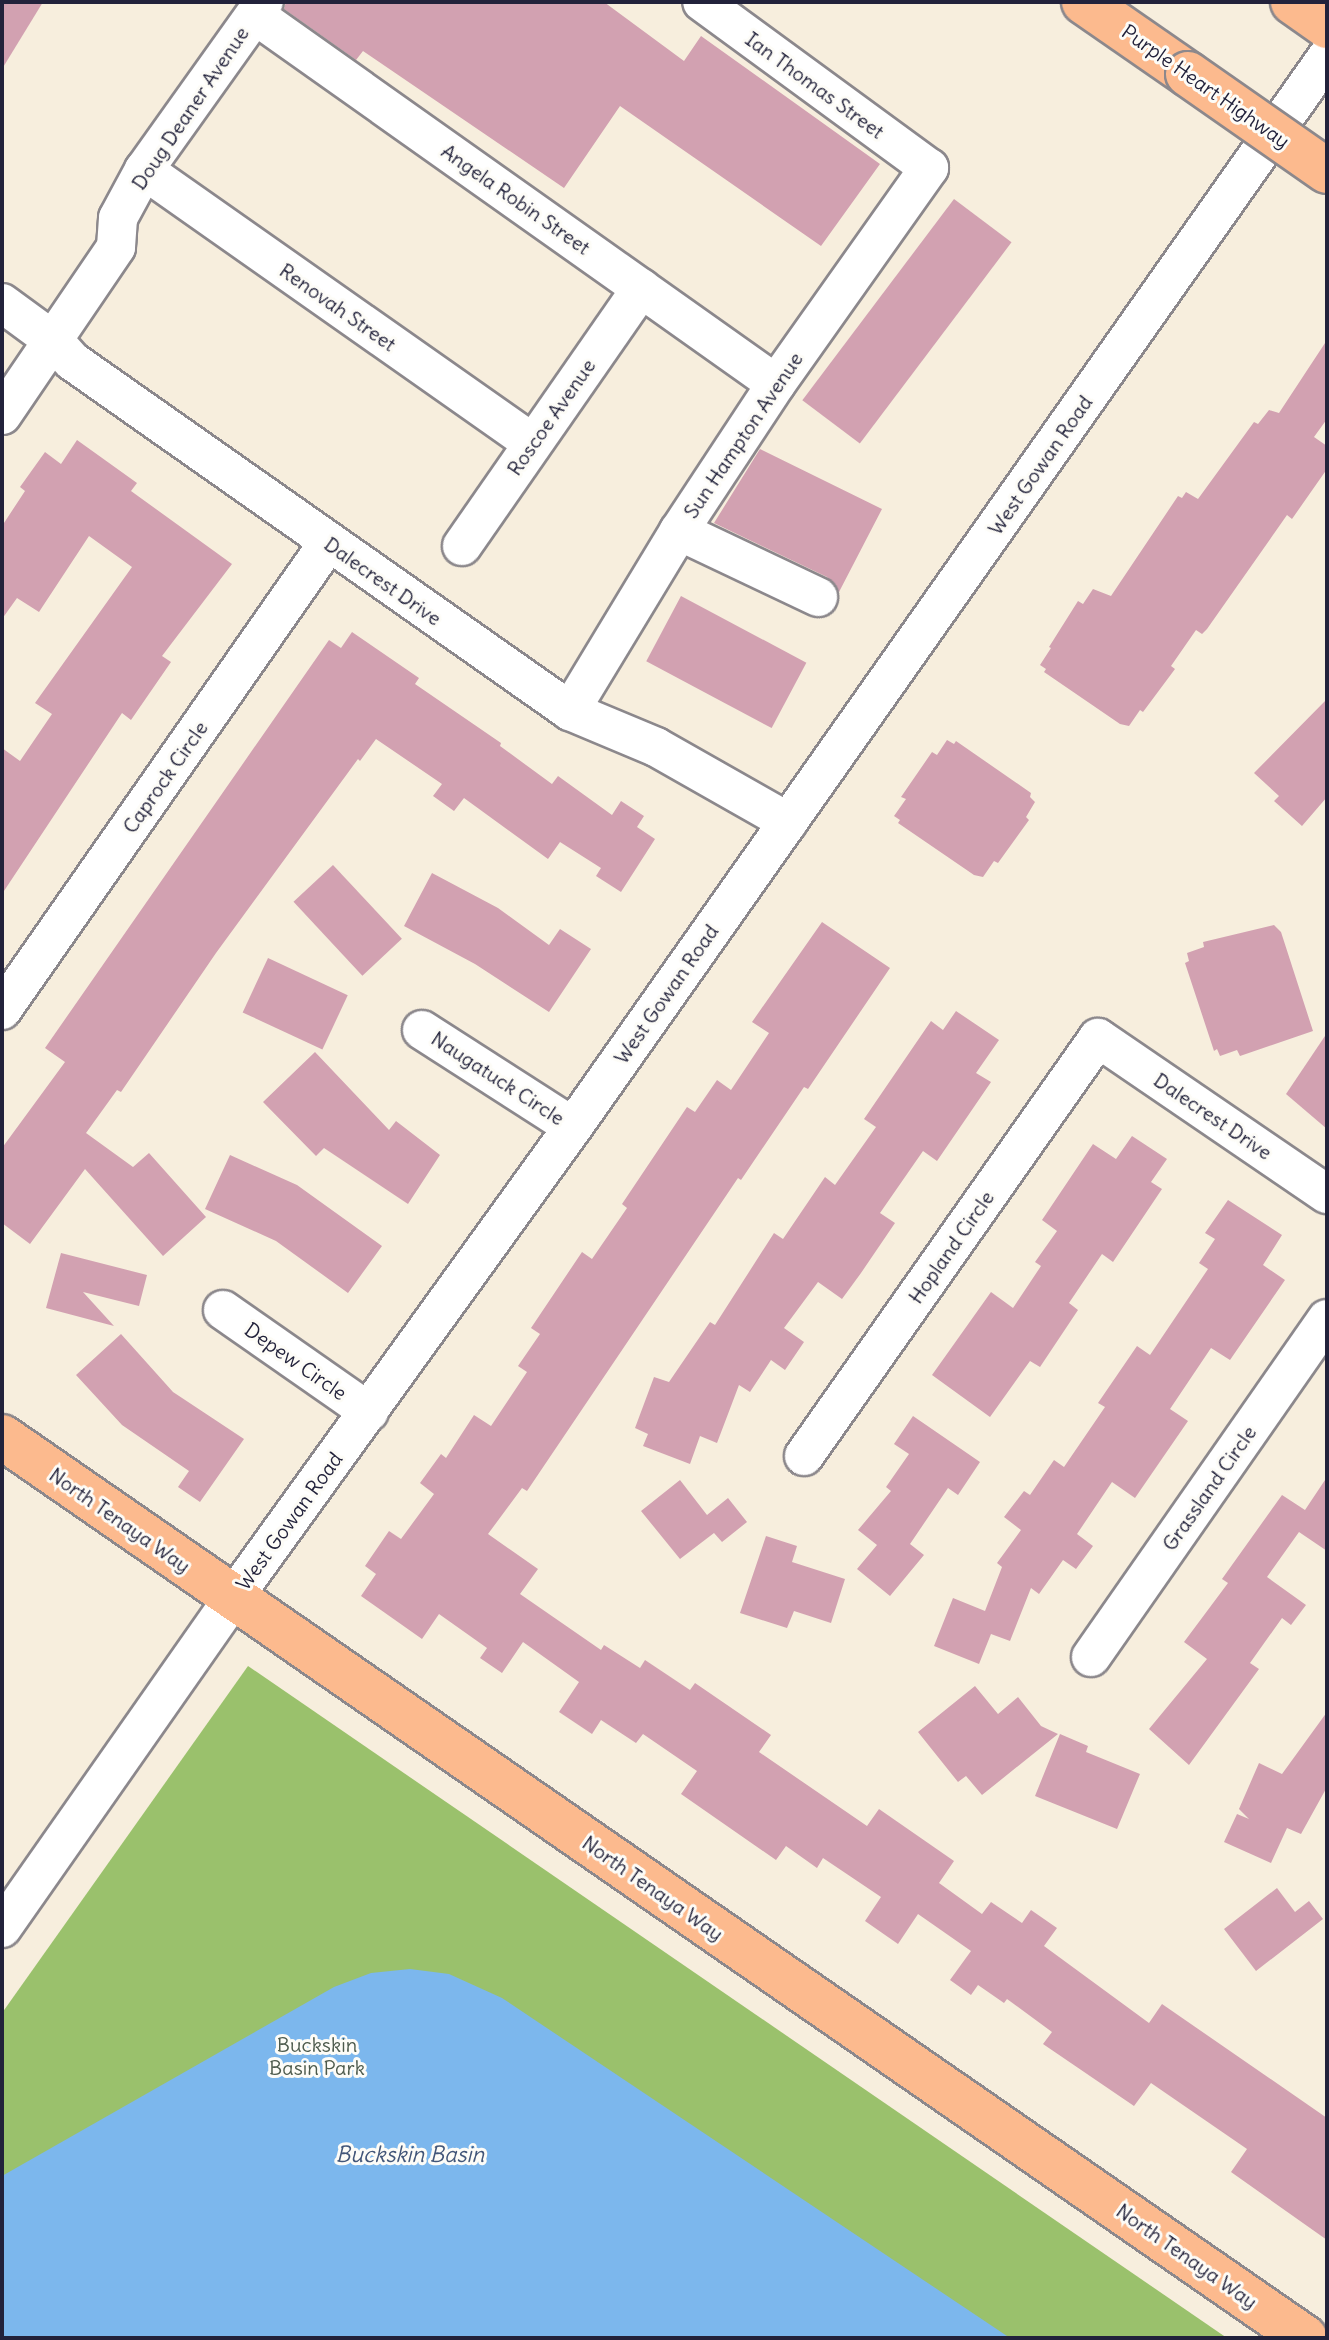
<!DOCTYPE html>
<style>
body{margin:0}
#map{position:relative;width:1329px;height:2340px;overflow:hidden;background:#f7eedd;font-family:Delius,sans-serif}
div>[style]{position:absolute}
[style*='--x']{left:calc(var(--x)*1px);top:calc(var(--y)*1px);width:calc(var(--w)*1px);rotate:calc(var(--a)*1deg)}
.green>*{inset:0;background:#9ac16c}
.water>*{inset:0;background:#7cb7ed}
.building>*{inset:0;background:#d2a1b1;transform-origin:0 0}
.roads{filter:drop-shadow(2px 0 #8c888c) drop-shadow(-2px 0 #8c888c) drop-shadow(0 2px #8c888c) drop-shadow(0 -2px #8c888c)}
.minor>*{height:38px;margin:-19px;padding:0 19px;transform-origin:19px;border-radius:19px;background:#fff}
.major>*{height:44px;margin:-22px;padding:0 22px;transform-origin:22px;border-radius:22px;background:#fcba8e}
.highway>*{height:44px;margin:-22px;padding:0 22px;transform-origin:22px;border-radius:22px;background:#fcba8e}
.bridges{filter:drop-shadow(2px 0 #8c888c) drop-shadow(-2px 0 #8c888c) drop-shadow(0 2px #8c888c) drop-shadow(0 -2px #8c888c)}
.highway-bridge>*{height:44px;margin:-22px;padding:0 22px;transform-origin:22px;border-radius:22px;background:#fcba8e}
span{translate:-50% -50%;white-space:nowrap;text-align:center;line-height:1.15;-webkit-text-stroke:6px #fdfcf7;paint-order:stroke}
.street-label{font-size:20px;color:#22223b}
.park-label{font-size:20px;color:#4c5a4c}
.water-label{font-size:22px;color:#425679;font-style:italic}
.frame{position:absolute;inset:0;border:4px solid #22223b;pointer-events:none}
</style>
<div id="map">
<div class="green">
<i style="clip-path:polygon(248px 1666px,1227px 2338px,2px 2338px,2px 2013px)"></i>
</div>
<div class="water">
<i style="clip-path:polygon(410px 1969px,449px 1974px,502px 1998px,1010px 2338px,2px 2338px,2px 2176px,334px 1987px,371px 1973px)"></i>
</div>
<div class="building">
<i style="clip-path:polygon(2px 2px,43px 2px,2px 69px)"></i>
<i style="clip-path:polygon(286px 2px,604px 2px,684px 61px,701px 36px,880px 164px,821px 246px,620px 106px,564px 188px,363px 51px,356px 60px,284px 9px)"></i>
<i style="left:954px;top:199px;width:72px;height:252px;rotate:37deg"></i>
<i style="clip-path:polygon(1327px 340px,1327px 419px,1314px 437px,1327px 446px,1327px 469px,1292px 519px,1287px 515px,1207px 629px,1202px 634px,1196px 630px,1171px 666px,1175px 669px,1143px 712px,1140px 710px,1129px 726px,1120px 724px,1044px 672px,1046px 669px,1040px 665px,1051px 648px,1049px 647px,1078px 601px,1083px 604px,1093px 589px,1111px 596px,1178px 496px,1182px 498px,1186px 492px,1198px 499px,1254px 422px,1258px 424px,1269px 410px,1279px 413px)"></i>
<i style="clip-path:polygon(77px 440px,137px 483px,131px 491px,232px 564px,162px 656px,171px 662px,131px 720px,122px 713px,2px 894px,2px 748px,20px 761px,52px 714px,35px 703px,132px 567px,89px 536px,39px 612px,17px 598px,2px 619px,2px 526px,25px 491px,20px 487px,45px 452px,61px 464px)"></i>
<i style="clip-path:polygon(760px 449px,882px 509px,839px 592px,827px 577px,714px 523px)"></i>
<i style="left:681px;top:596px;width:142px;height:74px;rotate:28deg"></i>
<i style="clip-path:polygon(352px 632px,419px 678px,415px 684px,501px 743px,500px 746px,552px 784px,558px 776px,612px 815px,621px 801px,644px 816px,637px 827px,655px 839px,621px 892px,596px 876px,601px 868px,560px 842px,548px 859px,464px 798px,454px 811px,433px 796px,442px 784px,376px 739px,360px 761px,358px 759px,216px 953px,121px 1092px,117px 1090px,86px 1133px,133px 1167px,149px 1153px,206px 1217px,163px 1256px,85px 1169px,30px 1244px,2px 1223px,2px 1148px,65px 1062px,45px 1048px,329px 640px,341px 648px)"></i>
<i style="clip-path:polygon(1327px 699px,1327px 797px,1302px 826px,1274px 801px,1279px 796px,1254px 773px)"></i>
<i style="clip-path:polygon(947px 740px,954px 744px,956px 741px,1031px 793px,1030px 797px,1035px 802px,1026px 817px,1029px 820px,998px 863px,994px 861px,983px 877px,974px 875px,898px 823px,900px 820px,894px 816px,906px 799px,901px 797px,932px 752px,937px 755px)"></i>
<i style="left:333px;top:865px;width:101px;height:54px;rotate:47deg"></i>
<i style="clip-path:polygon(432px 873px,498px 908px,549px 945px,560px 929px,591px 949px,549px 1012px,475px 964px,404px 926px)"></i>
<i style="clip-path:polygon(822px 922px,890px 968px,808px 1089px,804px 1087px,741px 1180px,738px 1178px,527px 1491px,522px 1488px,488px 1534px,538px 1569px,520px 1594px,601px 1650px,604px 1645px,640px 1668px,645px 1660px,690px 1690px,695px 1683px,771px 1735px,759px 1752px,867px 1826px,879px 1809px,954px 1861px,939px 1883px,982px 1914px,991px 1902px,1022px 1923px,1031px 1910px,1057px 1928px,1044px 1946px,1149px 2023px,1162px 2004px,1327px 2118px,1327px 2240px,1231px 2172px,1247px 2149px,1151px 2083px,1134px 2106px,1043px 2044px,1052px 2032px,1007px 1999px,1004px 2003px,978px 1985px,971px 1995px,950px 1980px,971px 1951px,918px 1914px,898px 1944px,865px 1921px,881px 1897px,823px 1858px,817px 1868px,786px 1846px,776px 1860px,681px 1794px,697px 1771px,643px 1734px,636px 1743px,601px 1720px,592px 1734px,559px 1712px,579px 1682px,523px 1642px,502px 1673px,480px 1658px,487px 1648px,439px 1614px,422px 1639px,361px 1596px,376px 1574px,365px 1566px,389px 1531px,401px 1539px,434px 1494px,420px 1483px,441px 1454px,446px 1458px,474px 1415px,491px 1426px,527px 1372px,518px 1366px,540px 1334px,531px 1328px,582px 1252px,592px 1259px,627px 1208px,622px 1204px,687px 1107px,695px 1112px,717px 1080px,731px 1090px,769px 1033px,752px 1022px)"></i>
<i style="clip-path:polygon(1274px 925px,1281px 932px,1313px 1031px,1240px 1056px,1237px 1050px,1220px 1056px,1217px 1049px,1214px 1051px,1185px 963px,1189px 961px,1187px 953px,1204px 947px,1203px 942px)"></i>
<i style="left:268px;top:958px;width:88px;height:60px;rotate:25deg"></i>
<i style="clip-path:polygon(956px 1011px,999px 1040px,976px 1073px,991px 1082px,937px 1161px,923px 1151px,880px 1213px,895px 1223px,861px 1273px,842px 1299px,818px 1282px,784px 1328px,804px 1342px,785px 1370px,771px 1360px,750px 1392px,739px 1385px,717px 1443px,700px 1436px,690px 1464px,643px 1446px,648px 1434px,635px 1428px,654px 1377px,669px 1382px,710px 1322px,715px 1325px,774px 1233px,783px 1239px,825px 1177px,835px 1185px,876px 1127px,864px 1119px,931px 1021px,943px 1030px)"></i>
<i style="clip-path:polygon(1327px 1033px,1327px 1129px,1286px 1094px)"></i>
<i style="clip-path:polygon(315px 1052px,389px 1130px,396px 1121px,440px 1155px,408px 1204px,324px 1148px,316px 1156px,263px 1102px)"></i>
<i style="clip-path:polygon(1132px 1136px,1167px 1159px,1151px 1182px,1162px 1189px,1113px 1262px,1102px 1254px,1069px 1303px,1078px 1310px,1040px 1367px,1030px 1361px,990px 1417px,932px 1375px,991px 1292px,1013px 1308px,1041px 1266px,1035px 1262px,1057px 1231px,1042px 1220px,1093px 1144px,1116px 1159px)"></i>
<i style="clip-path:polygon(230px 1155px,297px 1185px,382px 1246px,348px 1293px,276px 1241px,205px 1209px)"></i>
<i style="clip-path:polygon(1228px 1200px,1282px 1235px,1263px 1265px,1285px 1280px,1230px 1360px,1211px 1348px,1170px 1409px,1188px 1421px,1168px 1450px,1135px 1498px,1112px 1482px,1077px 1534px,1093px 1546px,1076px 1569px,1063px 1560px,1039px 1594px,1031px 1588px,1010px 1641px,991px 1634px,979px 1664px,934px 1646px,953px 1598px,985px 1611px,1002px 1567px,997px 1563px,1021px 1530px,1004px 1517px,1024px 1491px,1030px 1495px,1054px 1460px,1064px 1467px,1105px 1407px,1098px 1403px,1137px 1346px,1150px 1355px,1208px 1269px,1199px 1263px,1215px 1239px,1205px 1233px)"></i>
<i style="clip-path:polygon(61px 1253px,147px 1275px,139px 1306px,83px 1292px,114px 1326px,46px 1308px)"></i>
<i style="clip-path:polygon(121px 1334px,173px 1392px,244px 1439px,200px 1502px,178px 1487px,189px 1471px,122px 1425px,76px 1375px)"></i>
<i style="clip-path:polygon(913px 1416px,980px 1462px,958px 1495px,948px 1488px,910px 1544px,924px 1555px,890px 1596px,857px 1569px,877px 1545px,858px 1530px,891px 1491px,886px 1487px,909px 1454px,894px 1444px)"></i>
<i style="clip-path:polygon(1327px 1477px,1327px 1551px,1299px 1532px,1267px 1577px,1306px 1605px,1291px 1625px,1282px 1618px,1250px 1663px,1259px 1669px,1189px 1765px,1149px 1729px,1207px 1659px,1184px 1642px,1228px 1583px,1222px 1579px,1282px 1495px,1305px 1510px)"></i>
<i style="clip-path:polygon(680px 1480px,707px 1515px,728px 1498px,747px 1522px,722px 1542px,714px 1533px,680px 1559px,641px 1511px)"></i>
<i style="clip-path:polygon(766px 1536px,797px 1546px,792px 1562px,845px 1579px,831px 1623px,794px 1611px,787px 1628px,740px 1613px)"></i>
<i style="clip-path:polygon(975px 1686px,998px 1714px,1018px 1697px,1041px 1726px,1058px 1734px,982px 1795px,966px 1776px,958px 1782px,918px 1732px)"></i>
<i style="clip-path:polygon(1327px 1712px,1327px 1787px,1301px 1834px,1287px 1828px,1271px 1863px,1224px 1842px,1237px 1814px,1249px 1819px,1239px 1809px,1259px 1763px,1282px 1774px)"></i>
<i style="clip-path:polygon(1060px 1734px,1088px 1746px,1086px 1752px,1140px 1774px,1117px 1829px,1035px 1796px)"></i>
<i style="clip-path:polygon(1277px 1888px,1295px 1912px,1309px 1901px,1323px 1919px,1256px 1971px,1224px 1929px)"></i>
</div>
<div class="roads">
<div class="minor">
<i style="--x:255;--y:15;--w:638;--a:35.31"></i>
<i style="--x:144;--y:170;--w:475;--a:35.1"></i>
<i style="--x:2;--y:303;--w:64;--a:36.2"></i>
<i style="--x:54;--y:341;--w:27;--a:48"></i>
<i style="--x:72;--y:361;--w:609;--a:35.1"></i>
<i style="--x:570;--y:711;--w:93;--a:22.7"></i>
<i style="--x:656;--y:747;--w:152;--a:29.6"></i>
<i style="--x:2;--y:415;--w:203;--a:-55.8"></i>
<i style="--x:116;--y:247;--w:29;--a:-86"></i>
<i style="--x:118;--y:218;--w:55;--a:-61.6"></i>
<i style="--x:144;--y:170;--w:206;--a:-54.5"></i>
<i style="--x:679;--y:531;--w:154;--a:25.4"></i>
<i style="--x:462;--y:546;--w:314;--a:-55.2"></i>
<i style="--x:570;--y:711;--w:210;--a:-58.8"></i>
<i style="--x:679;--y:531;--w:176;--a:-56.6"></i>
<i style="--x:776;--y:384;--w:265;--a:-54.7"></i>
<i style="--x:929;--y:168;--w:281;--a:-143.8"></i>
<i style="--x:2;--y:1010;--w:570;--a:-55.08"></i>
<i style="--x:422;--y:1030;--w:179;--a:32.7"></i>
<i style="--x:223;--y:1310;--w:178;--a:34.9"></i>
<i style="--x:804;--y:1456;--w:511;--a:-54.88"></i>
<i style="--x:1098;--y:1038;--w:277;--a:34.3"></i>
<i style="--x:1091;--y:1657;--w:412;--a:-55.1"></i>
<i style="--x:2;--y:1928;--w:403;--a:-55"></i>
<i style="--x:233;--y:1598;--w:581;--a:-54.18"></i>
<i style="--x:573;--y:1127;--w:1309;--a:-54.83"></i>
</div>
<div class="major">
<i style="--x:2;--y:1437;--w:1584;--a:34.66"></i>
</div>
<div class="highway">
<i style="--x:1084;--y:2;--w:126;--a:34.7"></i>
<i style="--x:1293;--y:2;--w:42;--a:35.2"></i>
</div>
</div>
<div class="bridges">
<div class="highway-bridge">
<i style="--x:1188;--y:74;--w:169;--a:34.9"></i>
</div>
</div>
<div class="street-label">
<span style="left:815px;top:85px;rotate:36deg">Ian Thomas Street</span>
<span style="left:1206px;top:86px;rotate:35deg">Purple Heart Highway</span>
<span style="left:190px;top:108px;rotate:-56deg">Doug Deaner Avenue</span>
<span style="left:516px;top:199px;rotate:35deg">Angela Robin Street</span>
<span style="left:338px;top:307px;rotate:35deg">Renovah Street</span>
<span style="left:551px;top:417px;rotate:-55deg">Roscoe Avenue</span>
<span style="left:743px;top:435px;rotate:-56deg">Sun Hampton Avenue</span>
<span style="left:1040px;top:465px;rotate:-55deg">West Gowan Road</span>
<span style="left:383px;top:581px;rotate:35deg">Dalecrest Drive</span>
<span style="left:165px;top:777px;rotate:-55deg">Caprock Circle</span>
<span style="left:666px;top:994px;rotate:-55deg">West Gowan Road</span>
<span style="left:498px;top:1078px;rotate:33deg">Naugatuck Circle</span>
<span style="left:1213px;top:1116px;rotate:34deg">Dalecrest Drive</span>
<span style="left:951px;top:1247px;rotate:-55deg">Hopland Circle</span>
<span style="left:296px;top:1361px;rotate:35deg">Depew Circle</span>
<span style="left:1209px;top:1488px;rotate:-55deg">Grassland Circle</span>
<span style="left:120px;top:1520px;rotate:35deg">North Tenaya Way</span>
<span style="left:289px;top:1521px;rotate:-54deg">West Gowan Road</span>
<span style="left:653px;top:1888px;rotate:35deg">North Tenaya Way</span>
<span style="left:1187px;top:2256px;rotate:35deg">North Tenaya Way</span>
</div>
<div class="park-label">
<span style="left:317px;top:2056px">Buckskin<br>Basin Park</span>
</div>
<div class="water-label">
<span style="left:410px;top:2155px">Buckskin Basin</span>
</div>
<div class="frame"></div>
</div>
